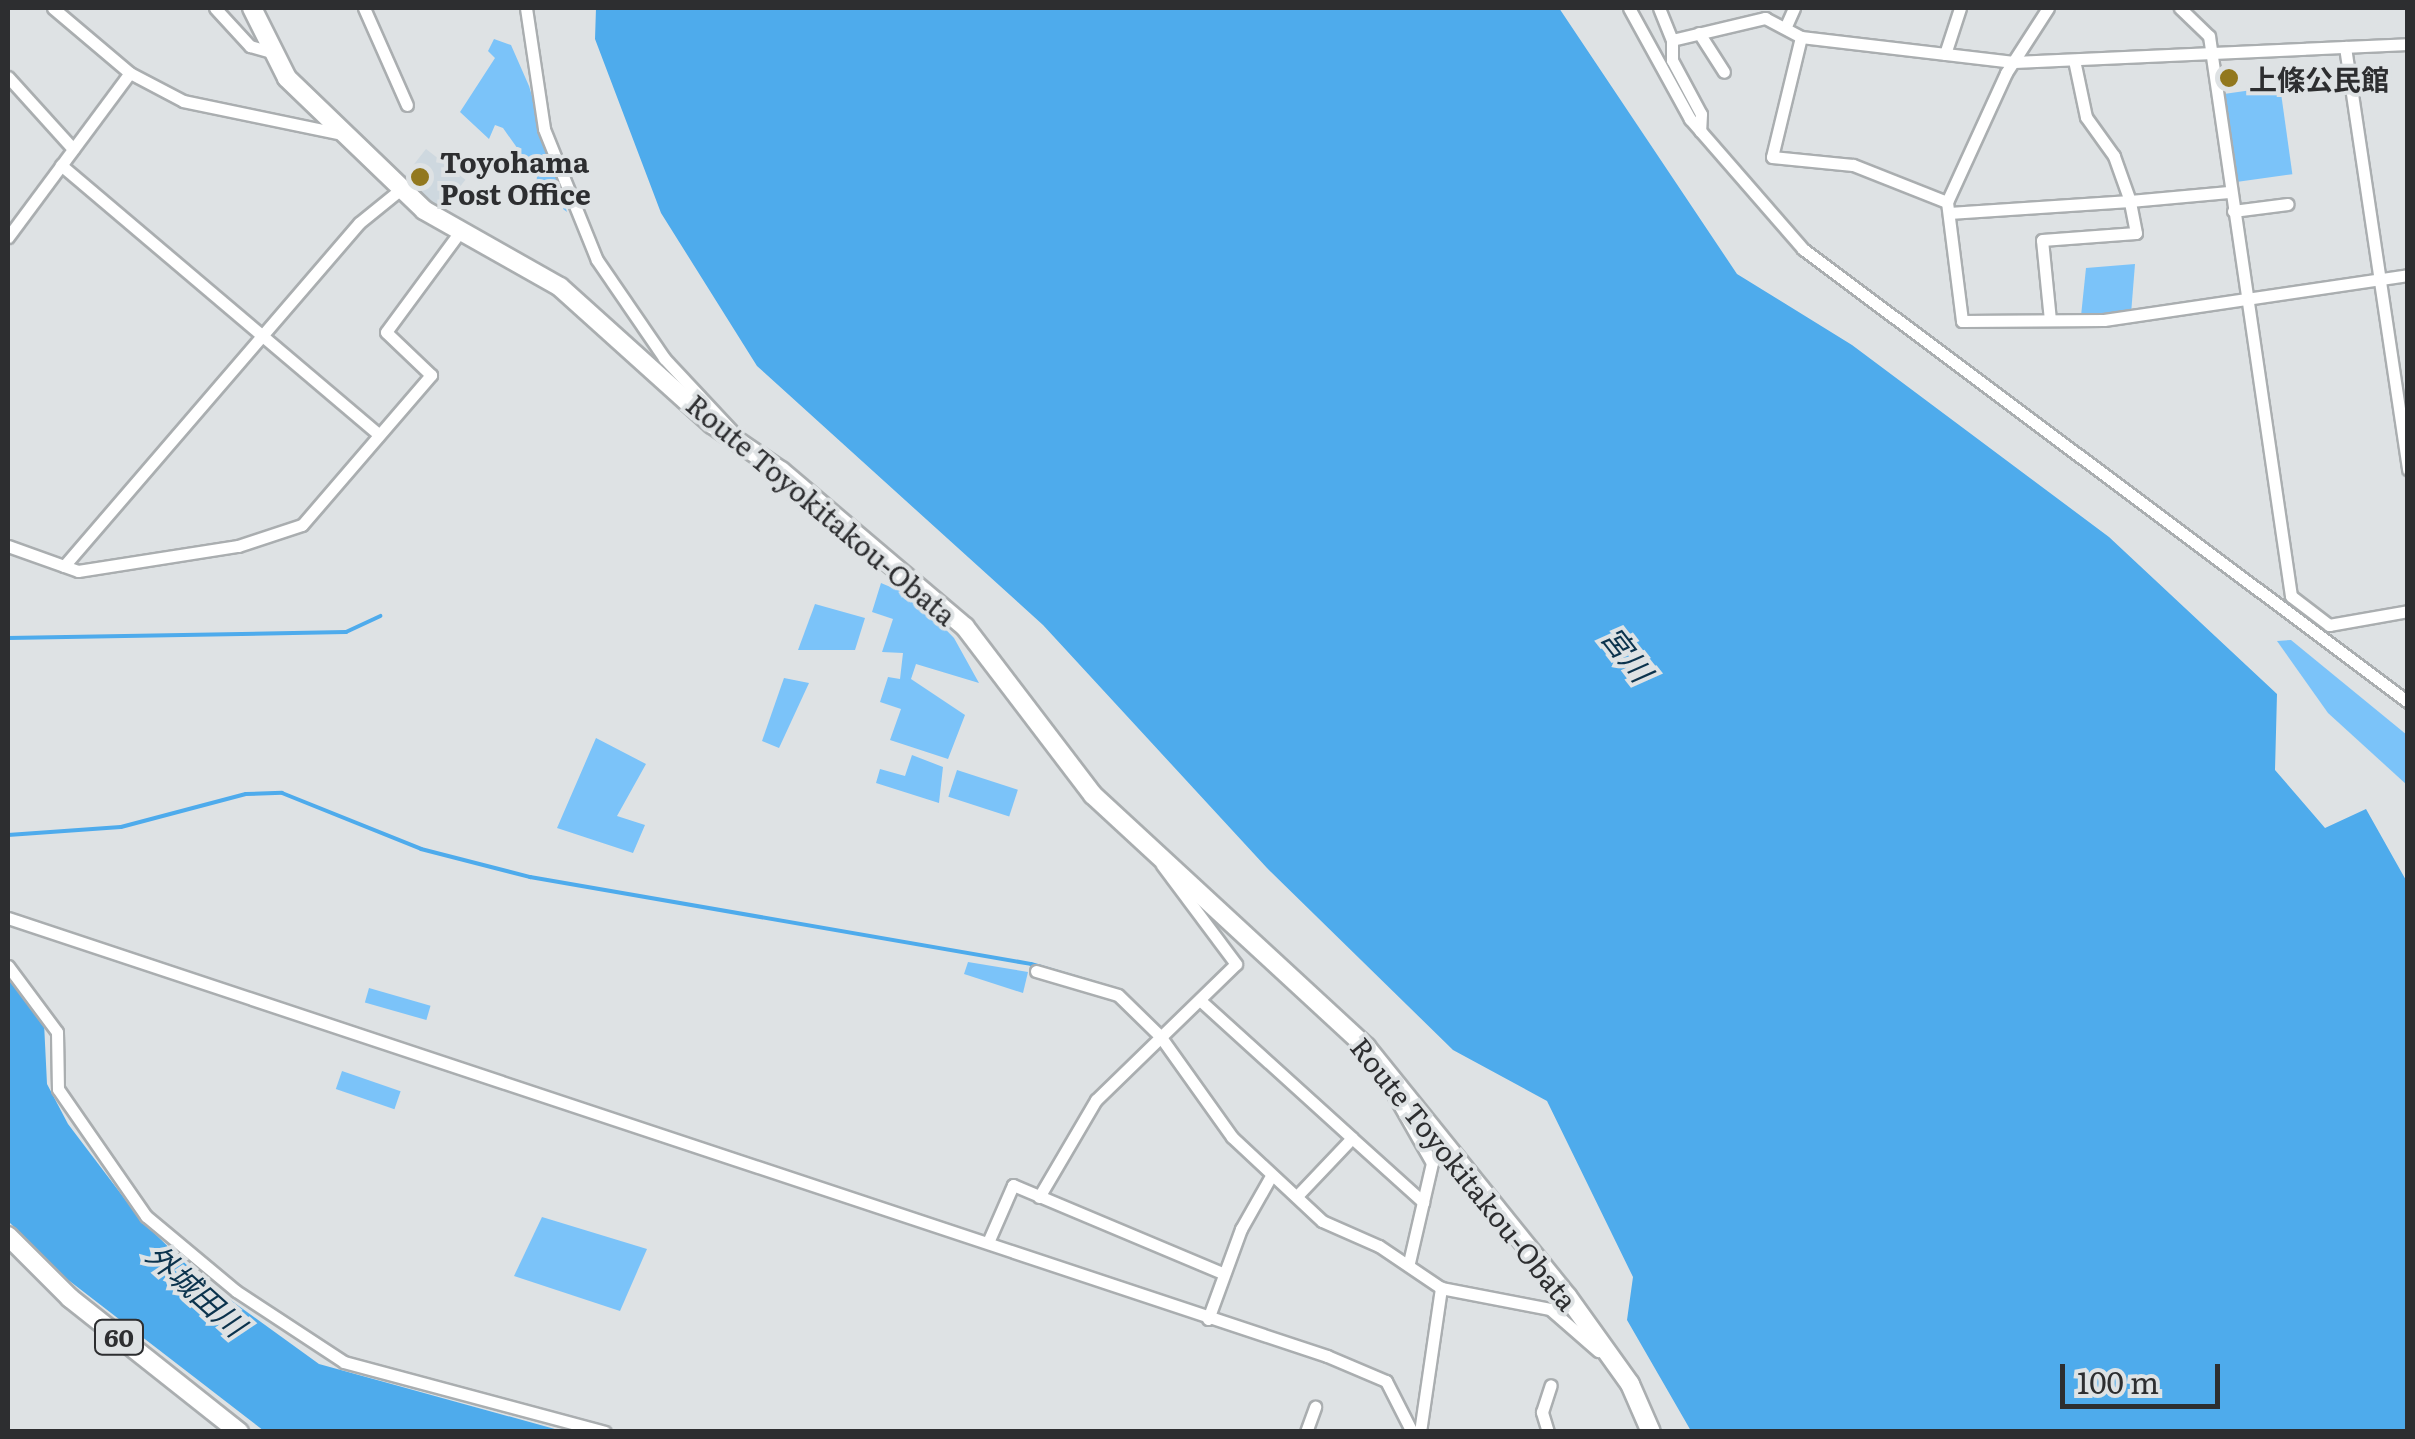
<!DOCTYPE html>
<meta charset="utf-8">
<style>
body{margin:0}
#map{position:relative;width:2415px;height:1439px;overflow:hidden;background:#dee2e4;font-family:Literata,"Noto Sans JP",serif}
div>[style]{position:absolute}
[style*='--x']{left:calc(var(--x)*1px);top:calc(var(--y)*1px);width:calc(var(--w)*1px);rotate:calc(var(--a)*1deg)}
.built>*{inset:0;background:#ced8df;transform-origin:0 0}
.green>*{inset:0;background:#7bc3f9;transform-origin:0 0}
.water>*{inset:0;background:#4eabec}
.stream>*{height:4px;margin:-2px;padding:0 2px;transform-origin:2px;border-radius:2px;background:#4eabec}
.roads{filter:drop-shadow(2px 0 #aaaeb0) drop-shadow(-2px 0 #aaaeb0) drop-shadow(0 2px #aaaeb0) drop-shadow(0 -2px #aaaeb0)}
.street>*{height:11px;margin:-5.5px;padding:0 5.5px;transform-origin:5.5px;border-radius:5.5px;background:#fff}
.secondary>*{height:18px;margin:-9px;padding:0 9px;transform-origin:9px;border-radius:9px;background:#fff}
.primary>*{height:18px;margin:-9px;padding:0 9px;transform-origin:9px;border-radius:9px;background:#fff}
.dots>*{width:28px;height:28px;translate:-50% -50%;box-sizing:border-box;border:5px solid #dee2e4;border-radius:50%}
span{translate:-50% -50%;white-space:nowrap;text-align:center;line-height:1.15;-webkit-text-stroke:8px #dee2e4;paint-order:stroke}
.shield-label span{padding:2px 8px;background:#dee2e4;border:2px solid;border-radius:8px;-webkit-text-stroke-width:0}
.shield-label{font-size:25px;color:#2d2e30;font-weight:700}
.poi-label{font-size:28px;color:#2d2e30;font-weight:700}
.left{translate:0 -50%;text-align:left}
.street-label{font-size:28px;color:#2d2e30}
.water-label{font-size:30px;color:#0b334d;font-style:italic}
.frame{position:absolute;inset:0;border:10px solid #2d2e30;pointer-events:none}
.scale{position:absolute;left:2060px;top:1364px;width:160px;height:45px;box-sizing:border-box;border:5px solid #2d2e30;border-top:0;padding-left:12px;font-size:30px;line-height:35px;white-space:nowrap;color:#2d2e30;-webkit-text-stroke:8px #dee2e4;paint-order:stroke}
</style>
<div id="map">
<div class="built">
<i style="left:426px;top:149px;width:50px;height:41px;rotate:38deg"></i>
</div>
<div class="green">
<i style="clip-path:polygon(494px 39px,511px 45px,529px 86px,567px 212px,536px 188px,537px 176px,503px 128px,495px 125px,489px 139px,460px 112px,495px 58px,488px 51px)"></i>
<i style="left:2280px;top:86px;width:89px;height:62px;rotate:82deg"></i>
<i style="clip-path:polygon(2135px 264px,2131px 314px,2081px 316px,2086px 268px)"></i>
<i style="clip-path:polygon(881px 583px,914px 597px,954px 638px,979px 683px,916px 664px,911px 679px,965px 715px,948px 759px,890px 740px,901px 709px,880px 702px,888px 677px,900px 679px,903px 653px,882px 652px,893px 619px,872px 612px)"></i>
<i style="clip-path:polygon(815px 604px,865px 618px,855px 650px,798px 650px)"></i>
<i style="clip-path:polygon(2291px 640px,2407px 735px,2407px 785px,2328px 713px,2277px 641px)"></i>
<i style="clip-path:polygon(784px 678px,809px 683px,779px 748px,762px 741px)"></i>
<i style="clip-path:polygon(596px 738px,646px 764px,617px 816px,645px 825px,633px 853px,557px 828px)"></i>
<i style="clip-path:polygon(912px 755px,943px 767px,939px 803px,876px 783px,880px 769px,905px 776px)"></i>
<i style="left:957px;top:770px;width:64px;height:28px;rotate:18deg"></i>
<i style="clip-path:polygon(968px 962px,1028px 972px,1023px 993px,964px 974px)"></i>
<i style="left:369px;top:988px;width:64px;height:15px;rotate:16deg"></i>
<i style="left:342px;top:1071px;width:62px;height:19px;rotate:19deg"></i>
<i style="clip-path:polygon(542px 1217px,647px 1249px,620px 1311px,514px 1276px)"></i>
</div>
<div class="water">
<i style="clip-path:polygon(596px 8px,1559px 8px,1737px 274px,1852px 345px,2109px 537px,2277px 694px,2275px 770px,2325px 828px,2366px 809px,2407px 882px,2407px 1431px,1691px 1431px,1627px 1320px,1633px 1277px,1547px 1101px,1453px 1050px,1267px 868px,1043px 625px,757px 366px,661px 213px,595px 39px)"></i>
<i style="clip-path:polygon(8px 977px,44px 1023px,47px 1084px,68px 1124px,140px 1219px,200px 1278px,319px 1364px,562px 1431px,264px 1431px,67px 1279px,8px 1221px)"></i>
</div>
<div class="stream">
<i style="--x:8;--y:638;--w:338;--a:-1"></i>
<i style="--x:346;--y:632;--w:38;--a:-25"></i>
<i style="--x:8;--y:835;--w:113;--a:-4"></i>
<i style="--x:121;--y:827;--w:129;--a:-14.8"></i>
<i style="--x:246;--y:794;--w:36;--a:-2"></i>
<i style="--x:282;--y:793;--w:150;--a:21.9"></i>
<i style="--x:421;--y:849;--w:113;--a:14.4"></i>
<i style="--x:530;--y:877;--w:508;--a:9.85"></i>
<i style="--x:1031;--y:964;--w:92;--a:16.5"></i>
</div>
<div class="roads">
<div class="street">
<i style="--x:53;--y:8;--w:101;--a:40.2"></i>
<i style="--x:130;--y:73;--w:60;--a:27.8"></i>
<i style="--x:183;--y:101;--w:163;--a:11.7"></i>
<i style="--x:215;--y:8;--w:52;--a:47.4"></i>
<i style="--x:250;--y:46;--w:22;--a:16"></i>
<i style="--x:364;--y:8;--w:106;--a:66.1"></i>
<i style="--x:526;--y:8;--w:122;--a:81.5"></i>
<i style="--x:544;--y:129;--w:141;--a:68"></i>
<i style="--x:597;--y:260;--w:119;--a:55.6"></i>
<i style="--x:664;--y:358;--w:103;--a:47"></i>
<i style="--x:1629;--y:8;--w:127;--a:61.2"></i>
<i style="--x:1690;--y:119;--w:172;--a:49"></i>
<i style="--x:1803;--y:249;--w:756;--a:36.82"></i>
<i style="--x:1659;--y:8;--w:35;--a:68"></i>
<i style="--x:1672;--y:40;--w:96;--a:-13.3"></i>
<i style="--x:1765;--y:18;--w:41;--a:27.8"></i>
<i style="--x:1801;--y:37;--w:214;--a:6.7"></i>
<i style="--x:2014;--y:62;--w:394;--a:-2.6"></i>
<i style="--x:2180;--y:8;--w:40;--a:44"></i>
<i style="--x:2209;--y:36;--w:566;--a:81.67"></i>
<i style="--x:2291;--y:596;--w:48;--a:37.3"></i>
<i style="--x:2329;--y:625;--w:80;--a:-10"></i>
<i style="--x:1786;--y:26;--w:20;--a:-66"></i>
<i style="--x:1699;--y:33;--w:46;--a:57.3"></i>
<i style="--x:1801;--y:37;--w:123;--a:103.6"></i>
<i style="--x:1772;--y:157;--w:81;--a:5.6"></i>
<i style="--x:1853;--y:165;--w:101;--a:21.5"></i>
<i style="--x:1947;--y:202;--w:120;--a:82.8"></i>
<i style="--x:1962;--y:321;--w:142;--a:-0.4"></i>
<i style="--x:2104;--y:320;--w:307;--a:-8.4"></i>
<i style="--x:1672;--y:40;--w:20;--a:90"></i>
<i style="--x:1672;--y:60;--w:61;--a:61.8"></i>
<i style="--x:1701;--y:114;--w:17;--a:93"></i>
<i style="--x:2345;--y:47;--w:427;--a:81.5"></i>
<i style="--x:1945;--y:54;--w:48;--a:-71.9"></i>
<i style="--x:8;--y:77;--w:97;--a:47.9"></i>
<i style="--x:61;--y:165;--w:417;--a:40.3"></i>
<i style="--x:1947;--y:202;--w:142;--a:-65.4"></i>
<i style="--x:2006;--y:73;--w:77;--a:-57.1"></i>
<i style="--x:2233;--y:211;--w:55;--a:-7.3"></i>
<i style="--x:1949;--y:213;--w:181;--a:-3.8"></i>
<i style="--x:2130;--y:201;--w:48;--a:-109.6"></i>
<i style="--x:2114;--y:156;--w:48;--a:-125.7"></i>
<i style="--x:2086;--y:117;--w:58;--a:-101.9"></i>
<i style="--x:8;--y:237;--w:204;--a:-53.4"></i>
<i style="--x:2050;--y:320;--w:80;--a:-95.7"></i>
<i style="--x:2042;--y:240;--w:94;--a:-4.3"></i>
<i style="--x:2136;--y:233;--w:33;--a:-101"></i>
<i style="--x:2130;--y:201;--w:99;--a:-5.2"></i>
<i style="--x:8;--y:546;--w:74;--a:19.7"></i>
<i style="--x:78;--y:571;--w:162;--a:-8.9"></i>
<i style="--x:238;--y:546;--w:67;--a:-18.2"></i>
<i style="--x:302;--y:525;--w:198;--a:-49.3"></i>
<i style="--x:431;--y:375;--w:62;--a:-136.3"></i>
<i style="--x:386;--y:332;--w:123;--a:-53.6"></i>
<i style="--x:64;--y:566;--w:452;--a:-49.3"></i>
<i style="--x:359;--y:223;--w:54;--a:-39"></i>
<i style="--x:8;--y:918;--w:1390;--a:18.37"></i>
<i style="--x:1327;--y:1356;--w:64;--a:23"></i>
<i style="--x:1386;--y:1381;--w:57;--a:63"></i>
<i style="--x:8;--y:966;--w:82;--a:53.4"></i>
<i style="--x:57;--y:1032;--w:57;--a:89"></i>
<i style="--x:58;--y:1089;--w:155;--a:55.3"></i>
<i style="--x:146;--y:1216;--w:117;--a:39.8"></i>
<i style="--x:236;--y:1291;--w:129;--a:33.3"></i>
<i style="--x:344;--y:1362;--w:270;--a:15"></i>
<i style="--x:1036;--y:971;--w:85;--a:16.3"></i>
<i style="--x:1118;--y:995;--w:59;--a:44.3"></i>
<i style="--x:1160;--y:1036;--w:124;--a:54.5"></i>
<i style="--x:1232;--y:1137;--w:123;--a:43"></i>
<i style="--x:1322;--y:1221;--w:62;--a:23.7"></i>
<i style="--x:1379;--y:1246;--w:75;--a:34.1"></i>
<i style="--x:1441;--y:1288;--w:111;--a:10.9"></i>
<i style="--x:1550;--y:1309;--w:64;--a:41.2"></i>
<i style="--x:1202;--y:1002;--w:202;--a:42.2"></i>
<i style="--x:1352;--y:1138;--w:80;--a:133.5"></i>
<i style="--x:1386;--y:1082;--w:93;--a:60.4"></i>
<i style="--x:1432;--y:1163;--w:103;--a:103"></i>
<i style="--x:1352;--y:1138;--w:96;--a:42"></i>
<i style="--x:1039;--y:1197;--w:113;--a:-59.6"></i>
<i style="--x:1096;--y:1100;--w:195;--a:-44.2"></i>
<i style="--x:1236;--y:964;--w:124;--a:-126.8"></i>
<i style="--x:989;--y:1240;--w:60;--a:-66.4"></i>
<i style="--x:1013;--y:1185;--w:227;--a:22.8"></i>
<i style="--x:1208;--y:1319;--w:96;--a:-69.9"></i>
<i style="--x:1241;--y:1229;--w:61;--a:-60.5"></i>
<i style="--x:1306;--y:1432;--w:27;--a:-70"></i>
<i style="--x:1420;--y:1432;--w:146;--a:-81.7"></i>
<i style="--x:1548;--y:1432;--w:21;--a:-107"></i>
<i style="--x:1542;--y:1412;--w:28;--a:-72"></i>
</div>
<div class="secondary">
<i style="--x:252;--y:8;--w:78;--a:63.4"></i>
<i style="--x:287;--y:78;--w:190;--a:43.9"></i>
<i style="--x:424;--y:210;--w:156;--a:29.5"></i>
<i style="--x:560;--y:287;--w:205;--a:42"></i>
<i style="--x:712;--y:424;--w:83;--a:34.3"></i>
<i style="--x:781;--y:471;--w:241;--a:40.3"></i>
<i style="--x:965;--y:627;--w:211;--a:52.7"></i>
<i style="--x:1093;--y:795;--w:372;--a:42.7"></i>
<i style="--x:1366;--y:1047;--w:320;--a:51.1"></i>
<i style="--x:1567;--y:1296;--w:108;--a:54.4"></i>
<i style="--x:1630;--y:1384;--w:52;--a:66.4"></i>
</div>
<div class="primary">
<i style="--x:8;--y:1236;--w:88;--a:45"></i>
<i style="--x:70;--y:1298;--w:216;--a:38.4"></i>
</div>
</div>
<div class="dots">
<i style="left:2229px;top:78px;background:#92781e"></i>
<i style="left:420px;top:177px;background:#92781e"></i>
</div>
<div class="shield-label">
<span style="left:119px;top:1337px">60</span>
</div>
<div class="poi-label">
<span class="left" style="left:2249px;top:78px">上條公民館</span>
<span class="left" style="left:440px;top:177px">Toyohama<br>Post Office</span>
</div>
<div class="street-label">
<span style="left:822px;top:509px;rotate:40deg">Route Toyokitakou-Obata</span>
<span style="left:1465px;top:1173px;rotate:51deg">Route Toyokitakou-Obata</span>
</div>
<div class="water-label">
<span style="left:1628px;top:653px;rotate:52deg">宮川</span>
<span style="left:197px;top:1289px;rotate:42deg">外城田川</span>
</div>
<div class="frame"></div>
<div class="scale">100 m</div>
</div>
